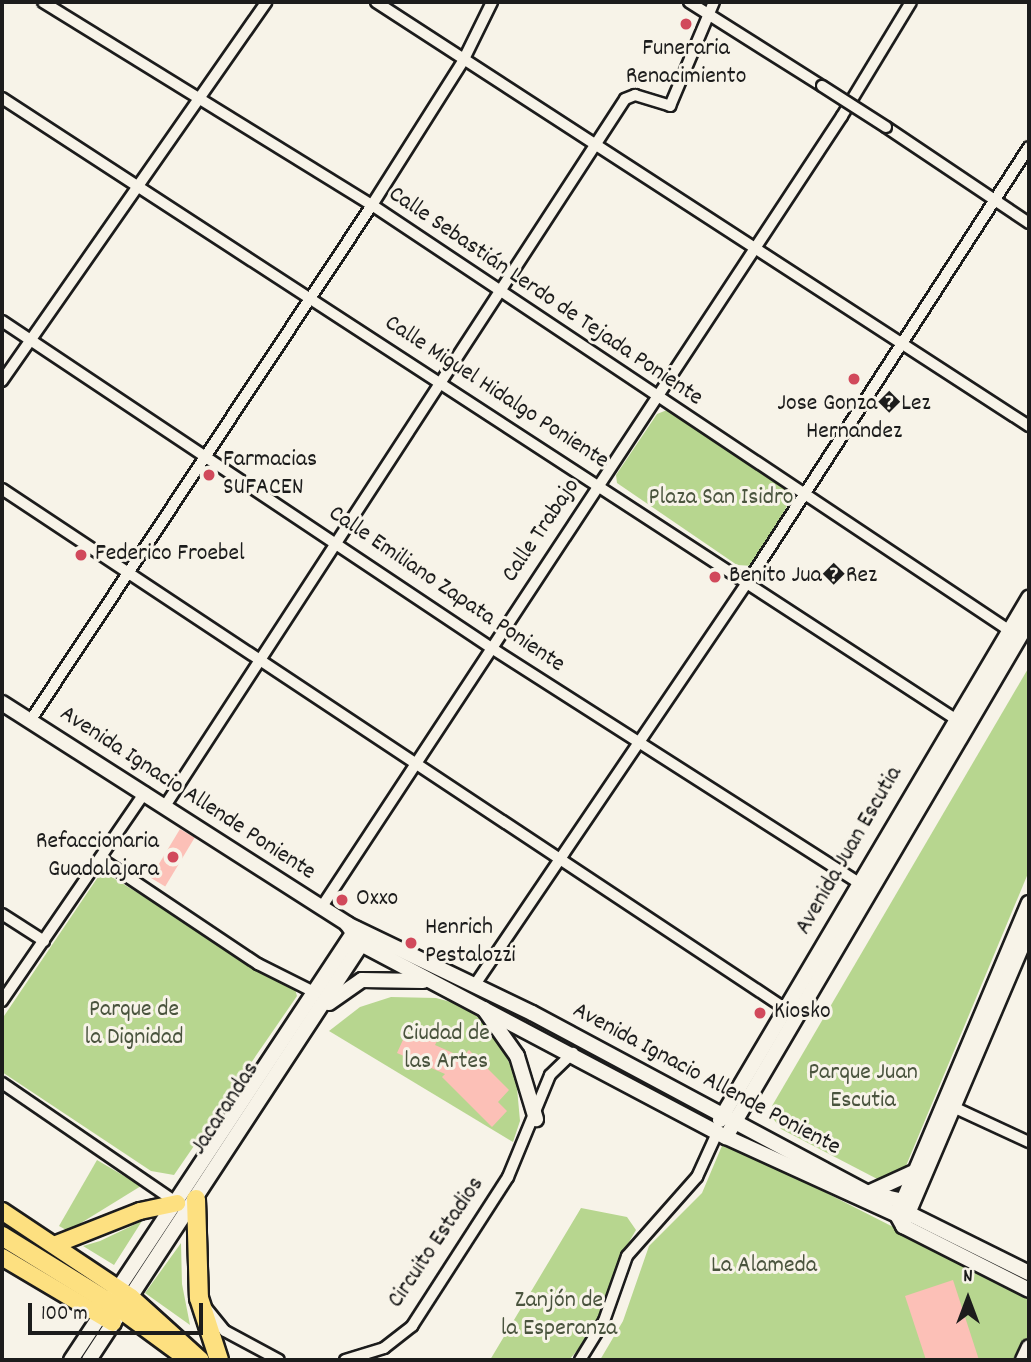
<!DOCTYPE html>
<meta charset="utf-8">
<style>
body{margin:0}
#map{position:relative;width:1031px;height:1362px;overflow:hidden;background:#f7f3e8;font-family:Dekko,sans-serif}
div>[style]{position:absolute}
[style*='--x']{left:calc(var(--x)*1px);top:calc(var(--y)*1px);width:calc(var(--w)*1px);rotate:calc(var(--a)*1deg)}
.green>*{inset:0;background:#b7d68f}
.building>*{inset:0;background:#fcc0b7;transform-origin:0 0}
.roads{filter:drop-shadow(2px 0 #1c1c1c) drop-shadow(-2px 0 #1c1c1c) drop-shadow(0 2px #1c1c1c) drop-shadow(0 -2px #1c1c1c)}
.street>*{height:10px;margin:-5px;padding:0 5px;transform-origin:5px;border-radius:5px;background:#f7f3e8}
.secondary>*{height:14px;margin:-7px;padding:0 7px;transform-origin:7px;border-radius:7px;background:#f7f3e8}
.primary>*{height:16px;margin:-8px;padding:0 8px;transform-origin:8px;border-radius:8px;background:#fde080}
.highway>*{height:18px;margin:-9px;padding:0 9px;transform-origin:9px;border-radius:9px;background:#fde080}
.bridges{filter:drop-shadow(2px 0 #1c1c1c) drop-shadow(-2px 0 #1c1c1c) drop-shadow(0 2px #1c1c1c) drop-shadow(0 -2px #1c1c1c)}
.street-bridge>*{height:10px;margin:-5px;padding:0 5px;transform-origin:5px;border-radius:5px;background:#f7f3e8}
.dots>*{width:19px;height:19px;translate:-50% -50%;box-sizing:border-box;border:4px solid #f7f3e8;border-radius:50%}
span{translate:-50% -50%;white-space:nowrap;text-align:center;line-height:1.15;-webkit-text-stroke:6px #f7f3e8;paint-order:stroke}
.poi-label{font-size:24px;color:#1c1c1c}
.left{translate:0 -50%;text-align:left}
.right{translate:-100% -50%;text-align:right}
.street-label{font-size:24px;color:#1c1c1c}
.park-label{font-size:24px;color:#4a543e}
.frame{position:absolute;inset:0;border:4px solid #1c1c1c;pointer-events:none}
.north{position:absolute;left:933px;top:1264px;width:70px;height:70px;-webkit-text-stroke:5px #f7f3e8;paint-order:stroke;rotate:0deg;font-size:19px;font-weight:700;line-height:28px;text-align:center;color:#1c1c1c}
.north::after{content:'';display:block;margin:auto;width:24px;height:32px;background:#1c1c1c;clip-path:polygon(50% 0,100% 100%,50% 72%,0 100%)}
.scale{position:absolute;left:28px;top:1303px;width:175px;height:32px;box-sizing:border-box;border:4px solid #1c1c1c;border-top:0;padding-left:9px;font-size:21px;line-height:24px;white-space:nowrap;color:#1c1c1c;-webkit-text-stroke:5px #f7f3e8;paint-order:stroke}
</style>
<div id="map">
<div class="green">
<i style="clip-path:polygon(667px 410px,795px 492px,753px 566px,737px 565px,617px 483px,616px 475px,657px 414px)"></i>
<i style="clip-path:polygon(1029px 667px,1029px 871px,903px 1173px,883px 1182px,781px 1129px,772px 1117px,772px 1106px)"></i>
<i style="clip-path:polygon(102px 871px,295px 989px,297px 996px,174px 1175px,151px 1171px,2px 1072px,2px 1019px)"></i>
<i style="clip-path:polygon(391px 997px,436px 998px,462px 1005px,493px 1029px,516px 1077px,520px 1121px,513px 1142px,329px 1031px,360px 1007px)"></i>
<i style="clip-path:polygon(724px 1141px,1029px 1296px,1029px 1335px,1017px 1360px,600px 1360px,623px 1321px,649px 1246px,702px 1193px)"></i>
<i style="clip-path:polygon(97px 1160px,141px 1186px,68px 1231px,59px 1226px)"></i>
<i style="clip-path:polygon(581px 1208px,627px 1217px,636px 1230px,618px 1261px,593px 1332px,569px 1360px,490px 1360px)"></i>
<i style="clip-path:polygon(142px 1221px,114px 1265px,83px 1246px,100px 1241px)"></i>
<i style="clip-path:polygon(181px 1243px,182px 1284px,190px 1325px,145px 1293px)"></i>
</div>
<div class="building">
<i style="left:180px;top:829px;width:17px;height:57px;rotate:31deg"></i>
<i style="clip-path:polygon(418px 1028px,439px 1037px,435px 1045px,462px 1057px,469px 1050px,509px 1090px,498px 1102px,507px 1111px,492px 1127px,442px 1077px,445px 1074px,397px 1053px,406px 1033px,414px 1036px)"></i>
<i style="clip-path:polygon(953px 1280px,979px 1360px,926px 1360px,905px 1296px)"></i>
</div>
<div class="roads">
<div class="street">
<i style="--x:43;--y:2;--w:387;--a:31.7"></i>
<i style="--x:372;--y:205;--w:771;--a:33.73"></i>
<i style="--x:376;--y:2;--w:779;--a:33"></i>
<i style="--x:689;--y:2;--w:157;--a:32.3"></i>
<i style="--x:2;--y:98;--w:1143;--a:33.08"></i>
<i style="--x:886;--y:127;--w:172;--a:33.9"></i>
<i style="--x:2;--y:321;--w:587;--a:33.74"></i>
<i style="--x:490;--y:647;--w:445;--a:32.6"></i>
<i style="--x:2;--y:381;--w:462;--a:-55.1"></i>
<i style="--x:2;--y:489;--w:944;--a:33.56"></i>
<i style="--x:30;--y:721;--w:619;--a:-56.46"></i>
<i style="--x:372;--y:205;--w:170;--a:-57.7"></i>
<i style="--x:463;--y:61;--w:66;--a:-63.8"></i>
<i style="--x:165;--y:806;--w:843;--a:-56.95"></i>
<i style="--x:625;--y:99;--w:11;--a:-22"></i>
<i style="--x:635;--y:95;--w:37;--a:17"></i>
<i style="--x:670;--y:106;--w:113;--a:-67.1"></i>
<i style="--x:101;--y:859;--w:189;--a:33.8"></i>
<i style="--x:258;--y:964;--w:63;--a:26.6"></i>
<i style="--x:321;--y:908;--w:948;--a:-56.66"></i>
<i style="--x:842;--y:116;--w:133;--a:-58.8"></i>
<i style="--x:2;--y:914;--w:50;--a:32.7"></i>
<i style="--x:474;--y:986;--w:487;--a:-55.9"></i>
<i style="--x:747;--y:583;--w:519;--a:-57.11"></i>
<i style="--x:2;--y:1001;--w:253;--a:-55.6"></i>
<i style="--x:2;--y:1083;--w:212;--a:34.4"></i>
<i style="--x:951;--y:1106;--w:86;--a:24.8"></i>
<i style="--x:207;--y:1309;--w:28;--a:51"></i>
<i style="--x:225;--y:1331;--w:61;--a:28.2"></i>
<i style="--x:345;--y:1360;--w:41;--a:-17.1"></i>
<i style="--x:384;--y:1348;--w:36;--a:-38"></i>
<i style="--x:412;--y:1326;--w:177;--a:-57.2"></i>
<i style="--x:508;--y:1177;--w:110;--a:-67.6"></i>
<i style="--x:550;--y:1075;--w:32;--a:-44"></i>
<i style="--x:580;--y:1360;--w:46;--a:-58.4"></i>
<i style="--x:604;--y:1321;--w:69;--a:-70.5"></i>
<i style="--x:627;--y:1256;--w:106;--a:-48.5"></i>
<i style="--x:697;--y:1177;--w:51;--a:-65.5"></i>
</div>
<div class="secondary">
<i style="--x:2;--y:703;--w:410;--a:32.6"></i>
<i style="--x:347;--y:924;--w:205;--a:25.7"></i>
<i style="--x:532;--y:1013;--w:381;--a:28.2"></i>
<i style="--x:868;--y:1193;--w:35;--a:13"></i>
<i style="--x:902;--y:1201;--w:13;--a:63"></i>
<i style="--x:908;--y:1213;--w:135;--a:26.4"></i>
<i style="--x:347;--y:924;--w:24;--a:55"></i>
<i style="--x:361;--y:944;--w:413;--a:27.9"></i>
<i style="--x:726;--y:1137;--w:188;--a:24.5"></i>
<i style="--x:897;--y:1215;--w:13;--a:61"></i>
<i style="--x:903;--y:1226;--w:141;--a:26.9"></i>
<i style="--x:329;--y:1003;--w:40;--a:-34.9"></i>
<i style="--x:362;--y:980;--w:61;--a:0.9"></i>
<i style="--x:484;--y:1009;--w:57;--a:54.9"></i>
<i style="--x:517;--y:1056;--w:66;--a:73.2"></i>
<i style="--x:720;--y:1120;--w:607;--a:-59.38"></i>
<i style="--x:730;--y:1130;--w:590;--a:-59.57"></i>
<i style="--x:870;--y:1192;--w:51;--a:-24.5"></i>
<i style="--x:900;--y:1208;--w:331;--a:-67.1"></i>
<i style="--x:906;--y:1218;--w:313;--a:-66.9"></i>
<i style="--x:71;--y:1360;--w:517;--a:-56.53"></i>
<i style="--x:89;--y:1360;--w:506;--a:-56.78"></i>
<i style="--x:1023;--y:1360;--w:14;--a:-65"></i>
</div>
<div class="primary">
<i style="--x:2;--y:1211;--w:155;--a:33.7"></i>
<i style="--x:131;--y:1297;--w:94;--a:42"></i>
<i style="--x:54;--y:1245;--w:92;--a:-21.6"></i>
<i style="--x:140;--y:1211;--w:38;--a:-12"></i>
<i style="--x:2;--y:1257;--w:129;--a:30.7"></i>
</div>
<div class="highway">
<i style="--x:196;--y:1199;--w:99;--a:88.3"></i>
<i style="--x:199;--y:1298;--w:65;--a:72.1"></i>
<i style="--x:2;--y:1236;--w:141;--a:31.7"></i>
<i style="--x:122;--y:1310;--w:84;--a:36.3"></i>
</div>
</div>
<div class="bridges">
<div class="street-bridge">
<i style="--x:822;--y:86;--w:76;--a:32.6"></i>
</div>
</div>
<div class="dots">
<i style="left:686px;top:24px;background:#d1495b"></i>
<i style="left:854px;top:379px;background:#d1495b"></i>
<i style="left:209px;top:475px;background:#d1495b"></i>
<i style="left:81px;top:555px;background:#d1495b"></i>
<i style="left:715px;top:577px;background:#d1495b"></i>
<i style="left:173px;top:857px;background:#d1495b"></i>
<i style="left:342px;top:900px;background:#d1495b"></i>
<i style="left:411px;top:943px;background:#d1495b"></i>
<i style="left:760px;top:1013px;background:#d1495b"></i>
</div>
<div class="poi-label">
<span style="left:686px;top:64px">Funeraria<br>Renacimiento</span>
<span style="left:854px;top:419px">Jose Gonza�Lez<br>Hernandez</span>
<span class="left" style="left:223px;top:475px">Farmacias<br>SUFACEN</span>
<span class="left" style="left:95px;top:555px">Federico Froebel</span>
<span class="left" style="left:729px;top:577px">Benito Jua�Rez</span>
<span class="right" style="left:159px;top:857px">Refaccionaria<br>Guadalajara</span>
<span class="left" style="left:356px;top:900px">Oxxo</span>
<span class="left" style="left:425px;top:943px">Henrich<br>Pestalozzi</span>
<span class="left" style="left:774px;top:1013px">Kiosko</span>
</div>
<div class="street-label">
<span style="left:545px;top:297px;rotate:34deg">Calle Sebastián Lerdo de Tejada Poniente</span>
<span style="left:496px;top:393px;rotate:33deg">Calle Miguel Hidalgo Poniente</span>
<span style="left:542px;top:531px;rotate:-56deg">Calle Trabajo</span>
<span style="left:446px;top:590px;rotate:34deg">Calle Emiliano Zapata Poniente</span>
<span style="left:187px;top:794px;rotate:33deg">Avenida Ignacio Allende Poniente</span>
<span style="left:850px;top:851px;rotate:-60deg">Avenida Juan Escutia</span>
<span style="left:706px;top:1080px;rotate:28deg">Avenida Ignacio Allende Poniente</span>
<span style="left:226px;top:1109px;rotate:-57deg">Jacarandas</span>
<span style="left:437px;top:1243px;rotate:-56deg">Circuito Estadios</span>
</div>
<div class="park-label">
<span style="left:721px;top:499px">Plaza San Isidro</span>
<span style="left:134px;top:1025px">Parque de<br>la Dignidad</span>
<span style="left:446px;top:1049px">Ciudad de<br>las Artes</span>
<span style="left:863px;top:1088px">Parque Juan<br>Escutia</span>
<span style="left:764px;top:1267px">La Alameda</span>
<span style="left:559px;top:1316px">Zanjón de<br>la Esperanza</span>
</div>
<div class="frame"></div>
<div class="north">N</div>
<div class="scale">100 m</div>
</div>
